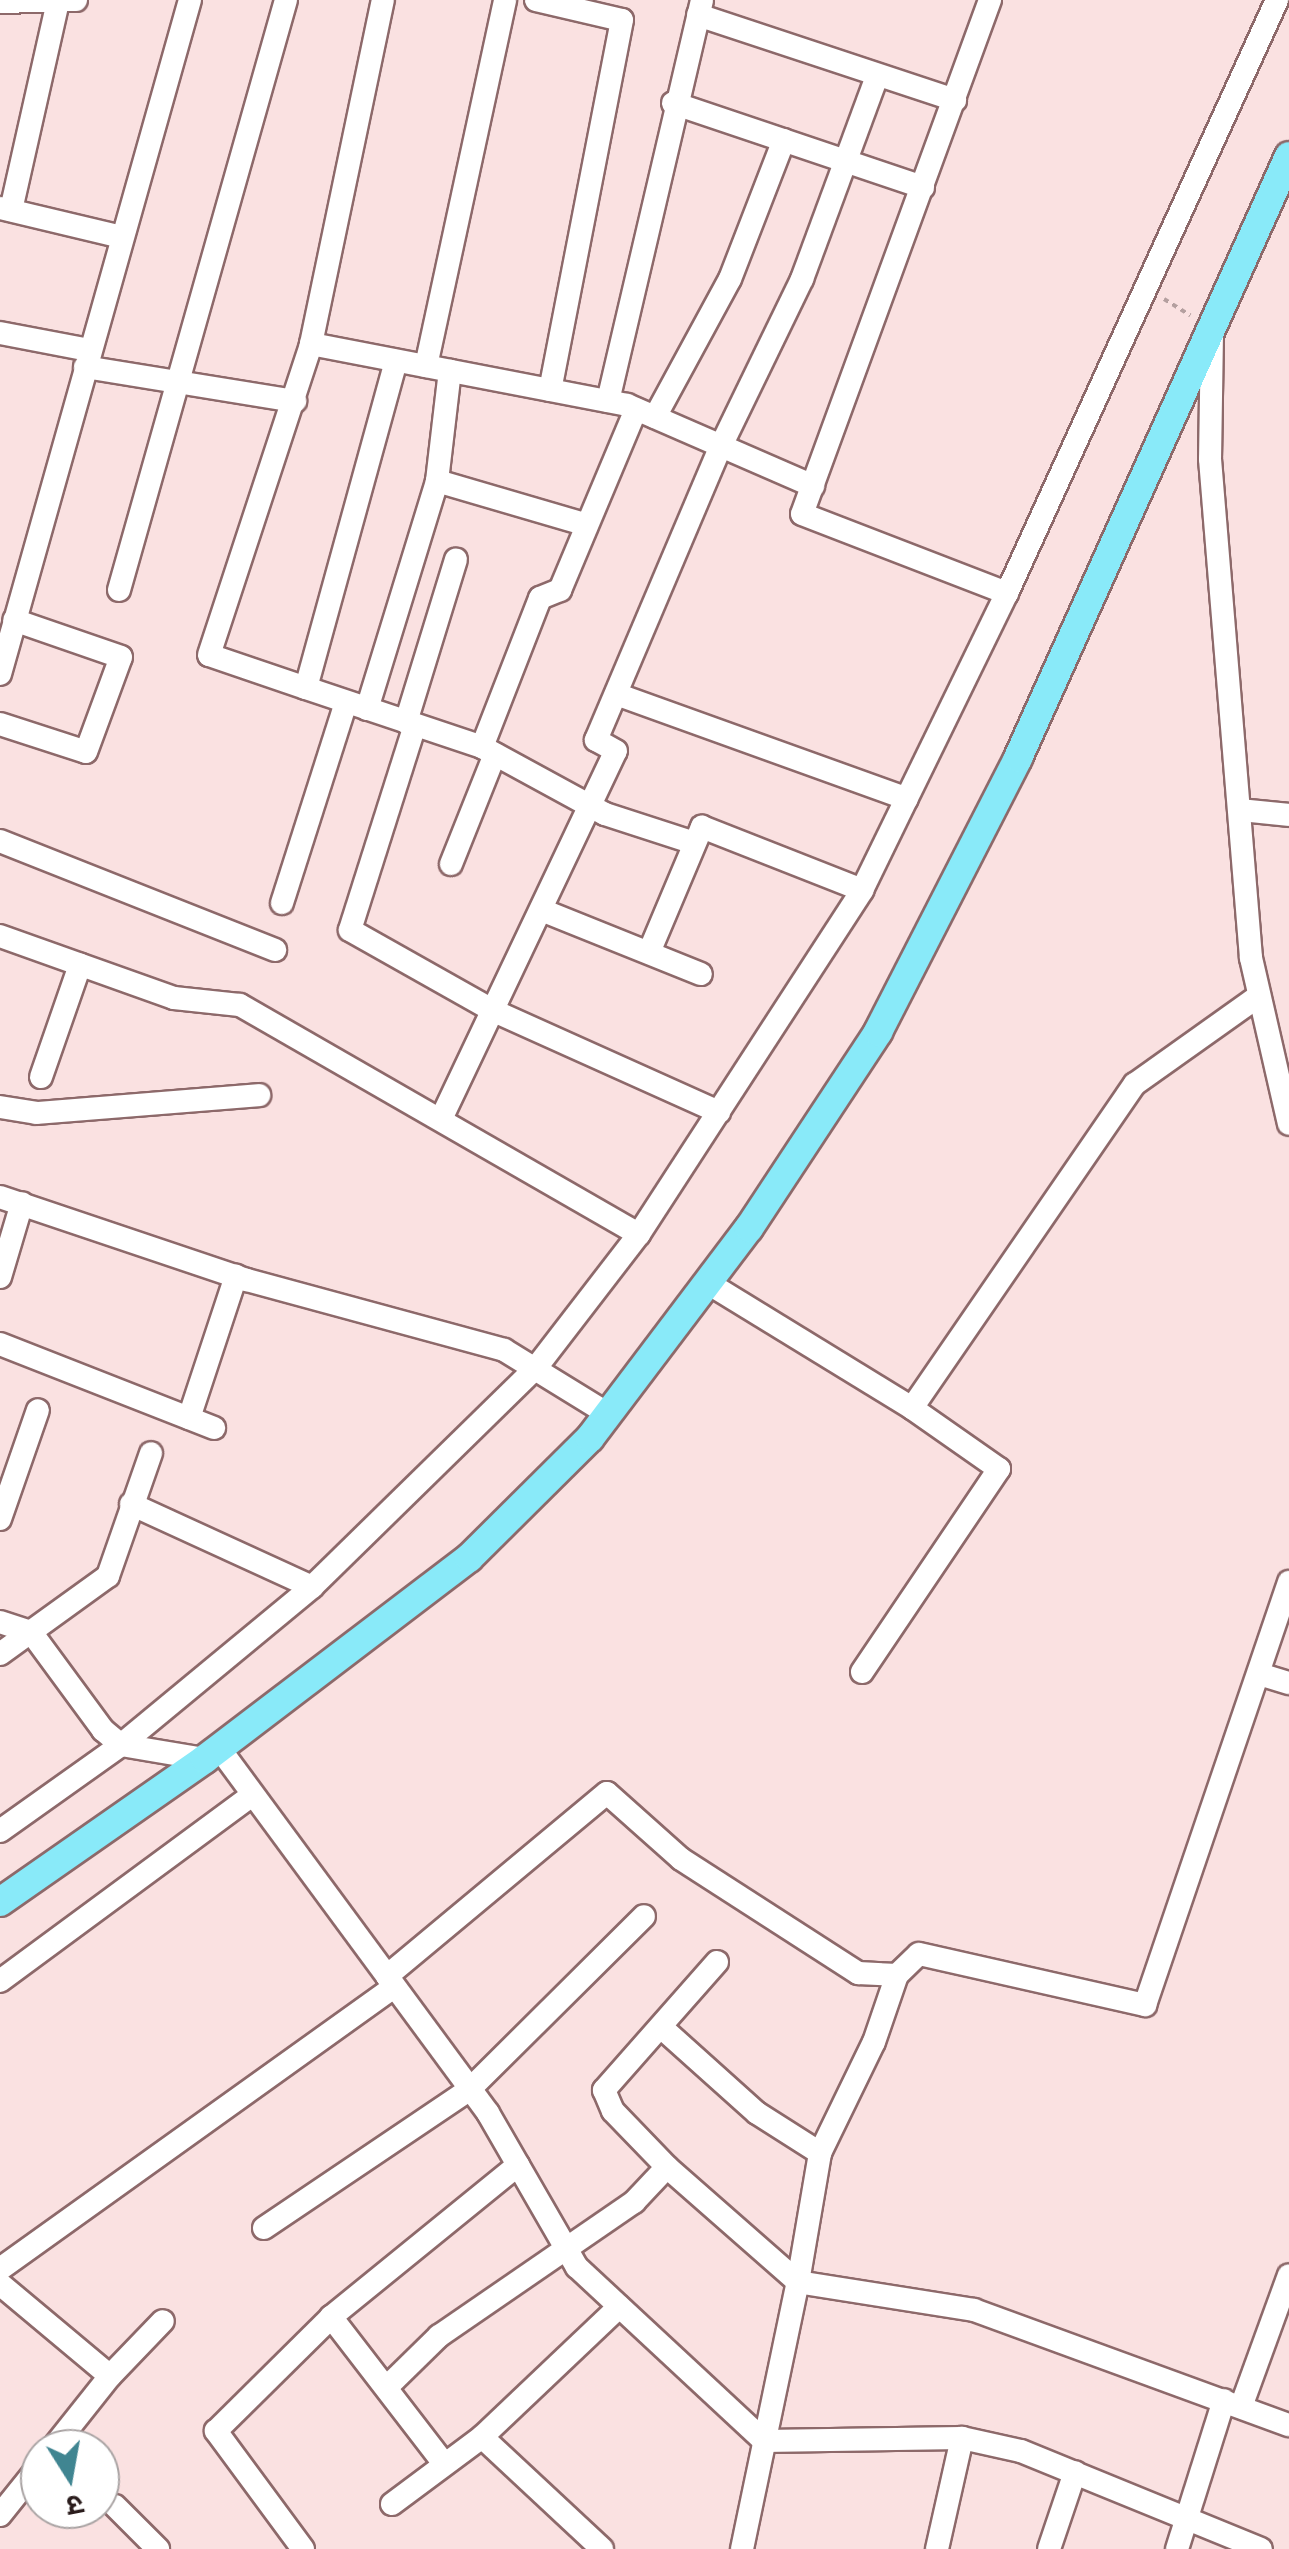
<!DOCTYPE html>
<meta charset="utf-8">
<style>
body{margin:0}
#map{position:relative;width:1289px;height:2549px;overflow:hidden;background:#fae1e1;font-family:"Open Sans","Noto Sans Devanagari",sans-serif}
div>[style]{position:absolute}
[style*='--x']{left:calc(var(--x)*1px);top:calc(var(--y)*1px);width:calc(var(--w)*1px);rotate:calc(var(--a)*1deg)}
.path>*{height:4px;margin-top:-2px;transform-origin:0;background:repeating-linear-gradient(90deg,#b49f9f 0 5px,transparent 0 10px)}
.roads{filter:drop-shadow(2px 0 #8d696a) drop-shadow(-2px 0 #8d696a) drop-shadow(0 2px #8d696a) drop-shadow(0 -2px #8d696a)}
.minor>*{height:22px;margin:-11px;padding:0 11px;transform-origin:11px;border-radius:11px;background:#fff}
.major>*{height:28px;margin:-14px;padding:0 14px;transform-origin:14px;border-radius:14px;background:#89eaf9}
span{translate:-50% -50%;white-space:nowrap;text-align:center;line-height:1.15;-webkit-text-stroke:10px #fff;paint-order:stroke}
.north{position:absolute;left:20px;top:2429px;width:100px;height:100px;box-sizing:border-box;background:#fff;border:2px solid #aaa4a4;border-radius:50%;rotate:169deg;font-size:28px;font-weight:700;line-height:40px;text-align:center;color:#2a1c1c}
.north::after{content:'';display:block;margin:auto;width:35px;height:45px;background:#408591;clip-path:polygon(50% 0,100% 100%,50% 72%,0 100%)}
</style>
<div id="map">
<div class="path">
<i style="--x:1164;--y:299;--w:31;--a:32"></i>
</div>
<div class="roads">
<div class="minor">
<i style="--x:536;--y:0;--w:88;--a:13.1"></i>
<i style="--x:622;--y:20;--w:377;--a:101"></i>
<i style="--x:990;--y:0;--w:547;--a:110.09"></i>
<i style="--x:802;--y:514;--w:220;--a:21.1"></i>
<i style="--x:0;--y:2;--w:76;--a:-1.5"></i>
<i style="--x:698;--y:15;--w:271;--a:18.3"></i>
<i style="--x:673;--y:103;--w:264;--a:18.6"></i>
<i style="--x:0;--y:208;--w:125;--a:13.4"></i>
<i style="--x:11;--y:210;--w:214;--a:-77.3"></i>
<i style="--x:0;--y:333;--w:91;--a:10.8"></i>
<i style="--x:1212;--y:333;--w:126;--a:90.9"></i>
<i style="--x:1210;--y:459;--w:501;--a:85.3"></i>
<i style="--x:1251;--y:958;--w:170;--a:77.1"></i>
<i style="--x:311;--y:344;--w:322;--a:10.9"></i>
<i style="--x:627;--y:405;--w:203;--a:23.5"></i>
<i style="--x:396;--y:361;--w:339;--a:105.4"></i>
<i style="--x:306;--y:688;--w:186;--a:18.5"></i>
<i style="--x:482;--y:747;--w:140;--a:28.6"></i>
<i style="--x:605;--y:814;--w:94;--a:18"></i>
<i style="--x:426;--y:366;--w:374;--a:-77.8"></i>
<i style="--x:85;--y:367;--w:213;--a:9.2"></i>
<i style="--x:608;--y:401;--w:412;--a:-76.8"></i>
<i style="--x:655;--y:417;--w:157;--a:-61.5"></i>
<i style="--x:730;--y:279;--w:149;--a:-68.8"></i>
<i style="--x:437;--y:481;--w:156;--a:16.3"></i>
<i style="--x:119;--y:590;--w:613;--a:-74.2"></i>
<i style="--x:0;--y:674;--w:700;--a:-74.26"></i>
<i style="--x:306;--y:688;--w:102;--a:-161.2"></i>
<i style="--x:209;--y:655;--w:327;--a:-71.8"></i>
<i style="--x:311;--y:344;--w:351;--a:-78.2"></i>
<i style="--x:616;--y:694;--w:309;--a:19.8"></i>
<i style="--x:367;--y:709;--w:239;--a:-72.9"></i>
<i style="--x:437;--y:481;--w:111;--a:-83.3"></i>
<i style="--x:406;--y:722;--w:170;--a:-72.9"></i>
<i style="--x:0;--y:724;--w:90;--a:18"></i>
<i style="--x:86;--y:752;--w:101;--a:-69.8"></i>
<i style="--x:121;--y:657;--w:113;--a:-160.9"></i>
<i style="--x:415;--y:725;--w:215;--a:107.6"></i>
<i style="--x:350;--y:930;--w:165;--a:29.4"></i>
<i style="--x:494;--y:1011;--w:247;--a:24.2"></i>
<i style="--x:482;--y:747;--w:160;--a:-68.7"></i>
<i style="--x:540;--y:598;--w:22;--a:-22"></i>
<i style="--x:560;--y:590;--w:196;--a:-67.2"></i>
<i style="--x:1240;--y:810;--w:49;--a:5.8"></i>
<i style="--x:0;--y:841;--w:296;--a:21.6"></i>
<i style="--x:451;--y:864;--w:118;--a:-68.2"></i>
<i style="--x:282;--y:903;--w:210;--a:-72.3"></i>
<i style="--x:544;--y:911;--w:169;--a:21.9"></i>
<i style="--x:0;--y:936;--w:185;--a:19.6"></i>
<i style="--x:174;--y:998;--w:66;--a:6.1"></i>
<i style="--x:240;--y:1005;--w:460;--a:29.9"></i>
<i style="--x:650;--y:950;--w:134;--a:-67.1"></i>
<i style="--x:702;--y:827;--w:172;--a:21.5"></i>
<i style="--x:41;--y:1077;--w:119;--a:-70.8"></i>
<i style="--x:0;--y:1107;--w:37;--a:9"></i>
<i style="--x:37;--y:1113;--w:223;--a:-4.6"></i>
<i style="--x:441;--y:1119;--w:407;--a:-64.6"></i>
<i style="--x:616;--y:751;--w:23;--a:-151"></i>
<i style="--x:596;--y:740;--w:319;--a:-67"></i>
<i style="--x:721;--y:446;--w:186;--a:-64.1"></i>
<i style="--x:802;--y:279;--w:216;--a:-69.7"></i>
<i style="--x:0;--y:1197;--w:261;--a:18.6"></i>
<i style="--x:247;--y:1280;--w:266;--a:15.2"></i>
<i style="--x:504;--y:1350;--w:122;--a:31.6"></i>
<i style="--x:0;--y:1277;--w:77;--a:-73.4"></i>
<i style="--x:708;--y:1283;--w:239;--a:31.5"></i>
<i style="--x:912;--y:1408;--w:393;--a:-55.5"></i>
<i style="--x:1135;--y:1084;--w:152;--a:-35.4"></i>
<i style="--x:0;--y:1344;--w:230;--a:21.4"></i>
<i style="--x:189;--y:1418;--w:150;--a:-71.7"></i>
<i style="--x:131;--y:1504;--w:199;--a:24.6"></i>
<i style="--x:0;--y:1519;--w:115;--a:-70.8"></i>
<i style="--x:0;--y:1622;--w:33;--a:18"></i>
<i style="--x:31;--y:1632;--w:122;--a:53.7"></i>
<i style="--x:103;--y:1730;--w:23;--a:40"></i>
<i style="--x:121;--y:1745;--w:85;--a:9.5"></i>
<i style="--x:0;--y:1654;--w:133;--a:-35.8"></i>
<i style="--x:108;--y:1576;--w:130;--a:-70.7"></i>
<i style="--x:862;--y:1672;--w:245;--a:-56"></i>
<i style="--x:999;--y:1469;--w:106;--a:-145"></i>
<i style="--x:1259;--y:1674;--w:31;--a:17"></i>
<i style="--x:219;--y:1748;--w:453;--a:53.6"></i>
<i style="--x:488;--y:2113;--w:178;--a:60"></i>
<i style="--x:577;--y:2267;--w:255;--a:42.9"></i>
<i style="--x:764;--y:2441;--w:198;--a:-0.9"></i>
<i style="--x:962;--y:2438;--w:60;--a:12.4"></i>
<i style="--x:1021;--y:2451;--w:259;--a:22.2"></i>
<i style="--x:0;--y:1831;--w:148;--a:-35.4"></i>
<i style="--x:121;--y:1745;--w:248;--a:-39.6"></i>
<i style="--x:312;--y:1587;--w:312;--a:-44.4"></i>
<i style="--x:535;--y:1369;--w:170;--a:-52.4"></i>
<i style="--x:639;--y:1234;--w:410;--a:-57"></i>
<i style="--x:862;--y:890;--w:331;--a:-64"></i>
<i style="--x:1007;--y:593;--w:652;--a:-65.52"></i>
<i style="--x:717;--y:1962;--w:171;--a:131.4"></i>
<i style="--x:604;--y:2090;--w:23;--a:67"></i>
<i style="--x:613;--y:2111;--w:78;--a:46"></i>
<i style="--x:667;--y:2167;--w:174;--a:41.3"></i>
<i style="--x:798;--y:2282;--w:131;--a:-80.3"></i>
<i style="--x:820;--y:2153;--w:123;--a:-64.1"></i>
<i style="--x:874;--y:2042;--w:71;--a:-71.1"></i>
<i style="--x:897;--y:1975;--w:30;--a:-44"></i>
<i style="--x:919;--y:1954;--w:232;--a:12.7"></i>
<i style="--x:1145;--y:2005;--w:447;--a:-71.2"></i>
<i style="--x:0;--y:1981;--w:313;--a:-36.4"></i>
<i style="--x:661;--y:2027;--w:129;--a:41.9"></i>
<i style="--x:757;--y:2113;--w:75;--a:32.4"></i>
<i style="--x:264;--y:2228;--w:249;--a:-34"></i>
<i style="--x:470;--y:2089;--w:245;--a:-44.8"></i>
<i style="--x:0;--y:2269;--w:485;--a:-35.6"></i>
<i style="--x:394;--y:1987;--w:13;--a:-122"></i>
<i style="--x:387;--y:1976;--w:286;--a:-39.8"></i>
<i style="--x:607;--y:1793;--w:99;--a:41.7"></i>
<i style="--x:681;--y:1859;--w:211;--a:32.8"></i>
<i style="--x:858;--y:1973;--w:39;--a:3"></i>
<i style="--x:0;--y:2284;--w:143;--a:39.9"></i>
<i style="--x:110;--y:2376;--w:93;--a:128.5"></i>
<i style="--x:110;--y:2376;--w:76;--a:-46.1"></i>
<i style="--x:387;--y:2387;--w:73;--a:-44.4"></i>
<i style="--x:439;--y:2336;--w:237;--a:-34.5"></i>
<i style="--x:634;--y:2202;--w:48;--a:-46.7"></i>
<i style="--x:1241;--y:2407;--w:140;--a:-70"></i>
<i style="--x:482;--y:2437;--w:164;--a:43"></i>
<i style="--x:442;--y:2461;--w:182;--a:-127.6"></i>
<i style="--x:331;--y:2317;--w:241;--a:-39.1"></i>
<i style="--x:392;--y:2504;--w:112;--a:-36.7"></i>
<i style="--x:482;--y:2437;--w:189;--a:-43.5"></i>
<i style="--x:115;--y:2506;--w:61;--a:45"></i>
<i style="--x:0;--y:2515;--w:64;--a:-51.3"></i>
<i style="--x:303;--y:2549;--w:147;--a:-126.4"></i>
<i style="--x:216;--y:2431;--w:162;--a:-44.7"></i>
<i style="--x:742;--y:2549;--w:273;--a:-78.2"></i>
<i style="--x:798;--y:2282;--w:178;--a:9"></i>
<i style="--x:974;--y:2310;--w:335;--a:20.1"></i>
<i style="--x:937;--y:2549;--w:114;--a:-77.3"></i>
<i style="--x:1049;--y:2549;--w:81;--a:-71.3"></i>
<i style="--x:1177;--y:2549;--w:156;--a:-72.5"></i>
</div>
<div class="major">
<i style="--x:0;--y:1902;--w:250;--a:-34.9"></i>
<i style="--x:205;--y:1759;--w:332;--a:-37.3"></i>
<i style="--x:469;--y:1558;--w:170;--a:-44.8"></i>
<i style="--x:590;--y:1438;--w:263;--a:-52.9"></i>
<i style="--x:749;--y:1228;--w:235;--a:-56.6"></i>
<i style="--x:878;--y:1032;--w:308;--a:-62.9"></i>
<i style="--x:1018;--y:758;--w:660;--a:-65.76"></i>
</div>
</div>
<div class="north">उ</div>
</div>
